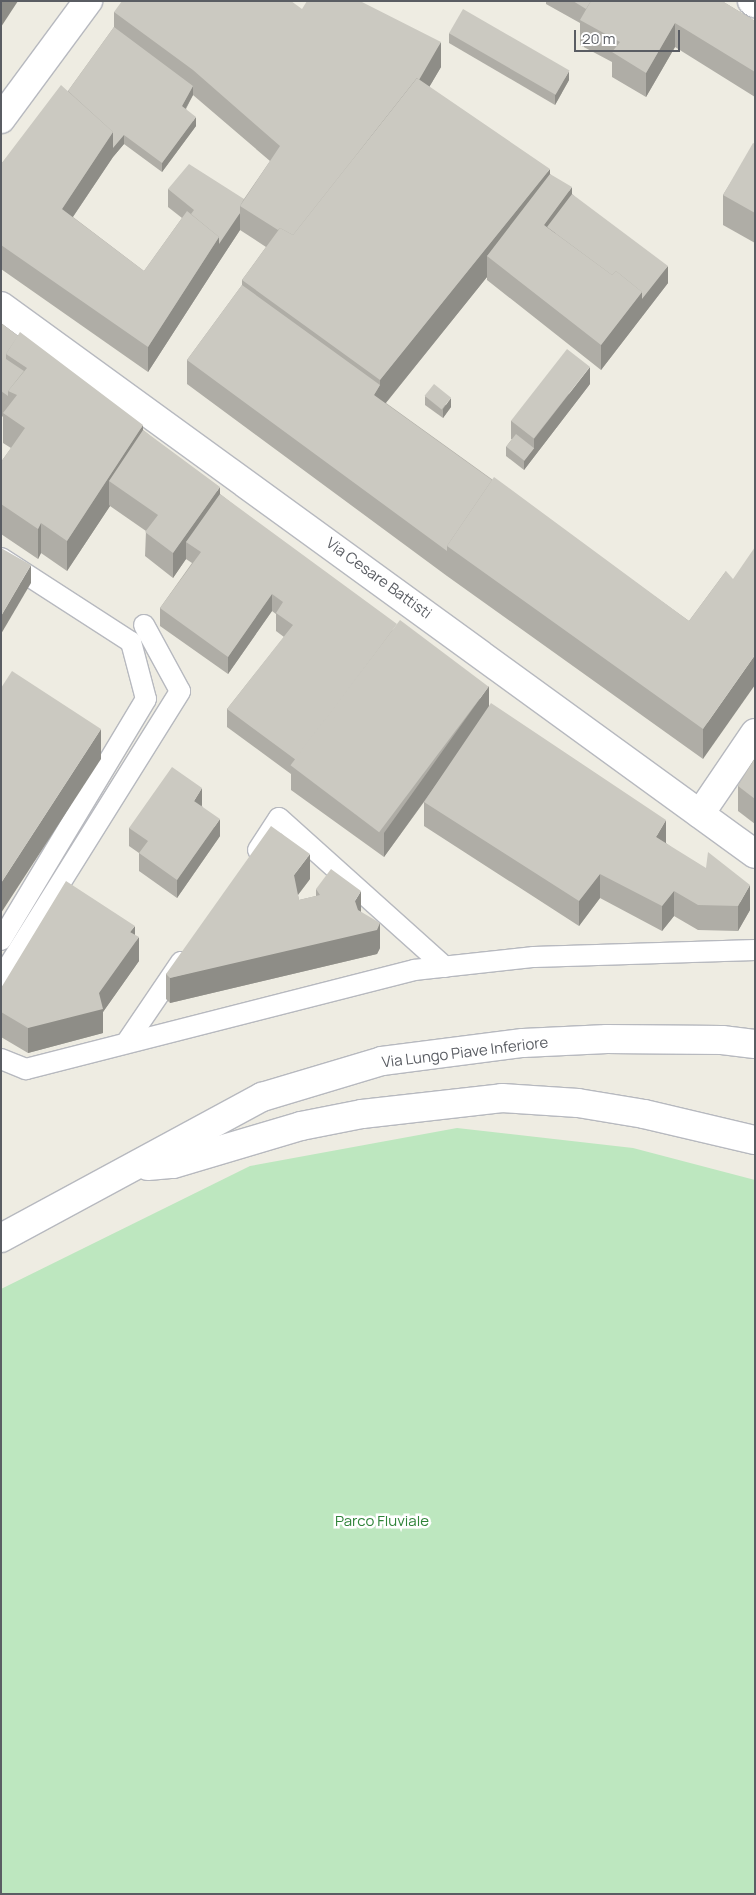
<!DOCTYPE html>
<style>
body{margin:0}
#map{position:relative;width:756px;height:1895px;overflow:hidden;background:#eeece2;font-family:Manrope,sans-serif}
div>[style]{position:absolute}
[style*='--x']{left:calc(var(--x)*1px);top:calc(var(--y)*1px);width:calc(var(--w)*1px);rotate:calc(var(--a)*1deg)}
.green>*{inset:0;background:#bde7bf}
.roads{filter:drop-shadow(1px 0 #b7b9bf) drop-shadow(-1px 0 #b7b9bf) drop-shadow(0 1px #b7b9bf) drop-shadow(0 -1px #b7b9bf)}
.service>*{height:20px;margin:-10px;padding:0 10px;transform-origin:10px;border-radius:10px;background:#fff}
.pedestrian>*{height:28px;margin:-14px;padding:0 14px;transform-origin:14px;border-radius:14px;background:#fff}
.minor>*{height:28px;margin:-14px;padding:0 14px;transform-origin:14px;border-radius:14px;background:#fff}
.tertiary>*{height:28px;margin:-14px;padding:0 14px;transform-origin:14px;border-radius:14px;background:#fff}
.secondary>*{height:28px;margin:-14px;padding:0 14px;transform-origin:14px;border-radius:14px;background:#fff}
.wall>*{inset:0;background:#afada6}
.shaded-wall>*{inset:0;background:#8e8d87}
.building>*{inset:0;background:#cbc9c1;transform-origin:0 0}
span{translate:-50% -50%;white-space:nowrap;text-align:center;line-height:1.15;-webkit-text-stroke:5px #fff;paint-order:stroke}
.street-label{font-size:15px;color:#5a5d63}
.park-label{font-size:15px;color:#30843a}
.frame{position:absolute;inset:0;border:2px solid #5a5d63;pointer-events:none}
.scale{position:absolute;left:574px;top:30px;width:106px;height:22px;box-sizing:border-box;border:2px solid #5a5d63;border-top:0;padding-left:6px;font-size:15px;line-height:18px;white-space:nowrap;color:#5a5d63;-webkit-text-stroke:4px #fff;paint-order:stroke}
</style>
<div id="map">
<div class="green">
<i style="clip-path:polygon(457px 1128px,633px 1148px,755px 1180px,755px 1894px,1px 1894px,1px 1289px,250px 1166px)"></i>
</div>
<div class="roads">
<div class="service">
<i style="--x:1;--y:558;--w:155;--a:32.9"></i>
<i style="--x:131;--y:642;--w:59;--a:75.3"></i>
<i style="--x:146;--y:699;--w:281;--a:121"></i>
<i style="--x:258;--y:850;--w:38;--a:-57"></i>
<i style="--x:279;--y:818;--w:223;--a:41.9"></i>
<i style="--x:1;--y:978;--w:338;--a:-58"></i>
<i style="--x:180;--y:691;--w:75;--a:-118.6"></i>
<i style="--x:126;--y:1043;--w:98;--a:-55.8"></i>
<i style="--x:1;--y:1059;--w:27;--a:22"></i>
<i style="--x:26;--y:1069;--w:400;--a:-14.3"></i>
<i style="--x:414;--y:970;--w:121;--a:-6.2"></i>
<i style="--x:534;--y:957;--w:221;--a:-1.8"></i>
</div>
<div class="pedestrian">
<i style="--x:1;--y:119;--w:147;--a:-53.6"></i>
</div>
<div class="minor">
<i style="--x:752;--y:1;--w:4;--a:34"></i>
<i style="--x:700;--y:814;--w:98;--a:-55.8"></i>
</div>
<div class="tertiary">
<i style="--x:1;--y:306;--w:932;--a:36.01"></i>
</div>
<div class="secondary">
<i style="--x:148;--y:1166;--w:25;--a:-5"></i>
<i style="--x:173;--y:1164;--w:134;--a:-16.5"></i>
<i style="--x:301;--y:1126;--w:62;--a:-11.1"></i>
<i style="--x:362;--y:1114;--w:141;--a:-6.5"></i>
<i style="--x:502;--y:1098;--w:76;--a:3.8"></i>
<i style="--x:578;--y:1103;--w:67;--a:9.5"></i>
<i style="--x:644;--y:1114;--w:114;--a:13.2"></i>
<i style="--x:1;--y:1238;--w:297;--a:-28.4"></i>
<i style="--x:262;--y:1097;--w:125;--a:-16.7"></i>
<i style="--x:382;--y:1061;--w:142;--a:-7.3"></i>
<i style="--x:523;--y:1043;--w:84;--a:-2.7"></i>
<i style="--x:607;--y:1039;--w:115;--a:0.5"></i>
<i style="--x:722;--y:1040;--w:33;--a:7"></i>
</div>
</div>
<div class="wall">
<i style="clip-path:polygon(546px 1px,722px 1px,755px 21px,755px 97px,675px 47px,646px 97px,612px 77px,612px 62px,580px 45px,580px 23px,546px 4px)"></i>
<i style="clip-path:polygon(evenodd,302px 9px,441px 67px,429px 87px,550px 174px,572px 194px,668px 283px,601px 370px,487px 280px,487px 277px,386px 403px,689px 621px,726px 571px,703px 759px,447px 576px,187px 384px,187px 360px,242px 285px,242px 280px,266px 247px,240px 230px,219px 262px,148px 372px,1px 269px,1px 164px,68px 91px,114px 27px,114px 12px,302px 9px,193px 95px,270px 161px,244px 199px,168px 189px,168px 207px,182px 218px,144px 271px,73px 217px,113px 157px,124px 144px,162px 172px,196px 126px,186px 109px,193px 95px)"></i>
<i style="clip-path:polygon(449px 33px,569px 80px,555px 105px,449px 43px)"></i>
<i style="clip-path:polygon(755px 144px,755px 243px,723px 225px,723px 195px)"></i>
<i style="clip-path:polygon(1px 323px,143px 430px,220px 494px,489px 706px,666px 843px,750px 910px,738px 931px,698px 930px,674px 916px,662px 931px,600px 898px,579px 926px,424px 826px,424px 802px,432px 791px,384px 857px,291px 790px,291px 774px,227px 727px,227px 709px,284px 637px,276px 631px,276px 614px,272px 611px,228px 674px,160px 626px,160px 608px,192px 563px,186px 559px,173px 578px,145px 556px,146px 531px,110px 506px,67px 571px,41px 553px,38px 559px,1px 534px,1px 462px,11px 448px,3px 443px,3px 417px,1px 415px)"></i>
<i style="clip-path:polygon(590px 384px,524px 470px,506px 456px,506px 447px,512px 439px,511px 439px,511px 421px)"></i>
<i style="clip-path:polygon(425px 396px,451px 407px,443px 418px,425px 405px)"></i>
<i style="clip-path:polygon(755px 758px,755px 824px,738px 811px,738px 786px)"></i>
<i style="clip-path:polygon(202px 805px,202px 806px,220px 836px,177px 898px,139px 871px,139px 853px,129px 846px,129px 828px)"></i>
<i style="clip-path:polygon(310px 879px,298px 895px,299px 900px,316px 896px,316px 889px,361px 912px,380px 948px,377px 954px,170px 1003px,166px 999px,166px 974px)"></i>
<i style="clip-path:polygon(135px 935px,139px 961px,103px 1012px,103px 1033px,28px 1053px,1px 1037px,1px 988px)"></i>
</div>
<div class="shaded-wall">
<i style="clip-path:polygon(2px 1px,18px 1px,1px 27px,1px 2px)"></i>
<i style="clip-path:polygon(675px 23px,675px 47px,646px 97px,646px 73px)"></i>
<i style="clip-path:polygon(441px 42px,441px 67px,417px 108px,293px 240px)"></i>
<i style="clip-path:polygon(569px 71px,569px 80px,555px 105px,555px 95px)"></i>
<i style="clip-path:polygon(193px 86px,193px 95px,182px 115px,182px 106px)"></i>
<i style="clip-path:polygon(196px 117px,196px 126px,162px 172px,162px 163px)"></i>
<i style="clip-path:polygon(113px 132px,124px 135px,124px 144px,113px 157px,62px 233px,62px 209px)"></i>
<i style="clip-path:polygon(550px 169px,550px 199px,487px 256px,487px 277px,380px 410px,374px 395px,380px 385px,380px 380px)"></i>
<i style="clip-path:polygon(572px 187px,572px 211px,552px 238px,544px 225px)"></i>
<i style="clip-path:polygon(240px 213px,240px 230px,219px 262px,148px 372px,148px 347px,219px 237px)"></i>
<i style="clip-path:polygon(668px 266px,668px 283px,601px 370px,601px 345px,642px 292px)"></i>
<i style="clip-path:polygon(590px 367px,590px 384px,524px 470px,524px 461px,534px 448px,534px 439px)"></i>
<i style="clip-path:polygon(451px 398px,451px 407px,443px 418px,443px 409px)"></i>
<i style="clip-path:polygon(143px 425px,143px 455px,109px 481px,109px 505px,110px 506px,67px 571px,67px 541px)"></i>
<i style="clip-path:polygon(220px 487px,220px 512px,186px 542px,186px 559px,173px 578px,173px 553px)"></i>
<i style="clip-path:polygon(41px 523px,41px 553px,38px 559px,38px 529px)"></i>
<i style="clip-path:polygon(31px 565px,31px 583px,1px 634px,1px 616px)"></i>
<i style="clip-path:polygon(272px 594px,272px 611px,228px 674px,228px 657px)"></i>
<i style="clip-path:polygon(755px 655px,755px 685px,703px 759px,703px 729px)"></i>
<i style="clip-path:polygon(489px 686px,489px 711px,384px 857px,384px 833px)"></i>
<i style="clip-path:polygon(101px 729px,101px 759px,1px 913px,1px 883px)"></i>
<i style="clip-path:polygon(202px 788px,202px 805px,194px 818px,194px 801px)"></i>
<i style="clip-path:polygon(220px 819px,220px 836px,177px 898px,177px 880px)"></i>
<i style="clip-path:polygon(666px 820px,666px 844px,656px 837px)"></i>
<i style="clip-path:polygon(310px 854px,310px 879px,294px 900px,294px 875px)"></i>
<i style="clip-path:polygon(600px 874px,600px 898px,579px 926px,579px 901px)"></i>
<i style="clip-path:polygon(750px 885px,750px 910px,738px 931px,738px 906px)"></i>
<i style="clip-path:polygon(361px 891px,361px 915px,355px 926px,355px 901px)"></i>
<i style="clip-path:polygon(674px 891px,674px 916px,662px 931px,662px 906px)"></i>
<i style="clip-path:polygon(380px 923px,380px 948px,377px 954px,170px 1003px,170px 978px)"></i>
<i style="clip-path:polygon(135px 926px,135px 942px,139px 937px,139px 961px,103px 1012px,103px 1033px,28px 1053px,28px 1028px,99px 993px,130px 932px)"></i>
</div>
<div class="building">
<i style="clip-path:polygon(122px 1px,291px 1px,302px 9px,307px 1px,360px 1px,441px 42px,419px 80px,417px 78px,293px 235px,280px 228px,278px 230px,240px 206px,280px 146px,193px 70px,114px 12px)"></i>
<i style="clip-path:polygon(573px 1px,591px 1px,586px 9px)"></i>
<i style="clip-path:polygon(591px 1px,722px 1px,755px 21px,755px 72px,675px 23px,646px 73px,612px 52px,620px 42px,580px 20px)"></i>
<i style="left:463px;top:9px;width:123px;height:28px;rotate:30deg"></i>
<i style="clip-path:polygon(114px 27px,193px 86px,182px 106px,196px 117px,162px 163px,124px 135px,113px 148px,113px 132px,68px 91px)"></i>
<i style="clip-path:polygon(417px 78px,550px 169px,380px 380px,242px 280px,280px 228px,293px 235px)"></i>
<i style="clip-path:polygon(61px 85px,113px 132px,62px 209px,144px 271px,187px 211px,219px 237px,148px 347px,1px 245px,1px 164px)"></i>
<i style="clip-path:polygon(753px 143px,755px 144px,755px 213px,723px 195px)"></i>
<i style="clip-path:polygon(189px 164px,244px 199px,240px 206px,240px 213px,219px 244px,219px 237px,191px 214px,194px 210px,168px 189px)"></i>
<i style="clip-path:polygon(550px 174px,572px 187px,544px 225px,612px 275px,616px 271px,642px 292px,601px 345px,487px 256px)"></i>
<i style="clip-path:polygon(572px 194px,668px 266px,642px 299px,642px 292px,616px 271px,612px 275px,547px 227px)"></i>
<i style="clip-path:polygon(242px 285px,380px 385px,374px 395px,492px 480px,447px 546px,447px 551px,187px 360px)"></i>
<i style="clip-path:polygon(1px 323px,18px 336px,6px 354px,6px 359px,24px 371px,8px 391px,8px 396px,1px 391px)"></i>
<i style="clip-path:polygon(20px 332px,143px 425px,67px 541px,41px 523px,38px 529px,1px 504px,1px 462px,25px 428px,3px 413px,17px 395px,8px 391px,27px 368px,6px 354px)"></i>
<i style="left:567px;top:349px;width:29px;height:91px;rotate:38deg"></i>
<i style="left:434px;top:384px;width:22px;height:15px;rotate:39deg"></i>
<i style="clip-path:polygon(143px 430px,220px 487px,173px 553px,145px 532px,158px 515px,109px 481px)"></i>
<i style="left:516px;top:434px;width:23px;height:16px;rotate:38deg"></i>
<i style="clip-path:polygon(494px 477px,689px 621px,726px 571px,733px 579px,755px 547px,755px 655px,703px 729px,447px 546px)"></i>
<i style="clip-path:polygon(220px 494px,397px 624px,296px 760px,227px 709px,293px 625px,276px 613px,283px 602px,272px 594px,228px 657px,160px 608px,201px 552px,186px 542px)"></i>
<i style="clip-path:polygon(1px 548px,31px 565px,1px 616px)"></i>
<i style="left:400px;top:620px;width:111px;height:182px;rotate:37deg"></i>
<i style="clip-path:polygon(12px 671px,101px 729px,1px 883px,1px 688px)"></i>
<i style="clip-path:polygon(491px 703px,666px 820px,656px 837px,706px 868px,708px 852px,750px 885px,738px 906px,698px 905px,674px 891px,662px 906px,600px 874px,579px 901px,424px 802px)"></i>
<i style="clip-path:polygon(755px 758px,755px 799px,738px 786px)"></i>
<i style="clip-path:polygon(172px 767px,202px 788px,194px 801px,220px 819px,177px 880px,139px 853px,148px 841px,129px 828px)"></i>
<i style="clip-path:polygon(271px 826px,310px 854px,294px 875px,299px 900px,320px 895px,316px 889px,331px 869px,361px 891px,355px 901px,358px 910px,380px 923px,377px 930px,170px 978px,166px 974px)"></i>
<i style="clip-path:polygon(66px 881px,135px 926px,130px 932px,139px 937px,99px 993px,103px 1009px,28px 1028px,1px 1012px,1px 988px)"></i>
</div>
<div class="street-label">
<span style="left:379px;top:578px;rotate:36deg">Via Cesare Battisti</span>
<span style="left:465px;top:1052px;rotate:-7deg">Via Lungo Piave Inferiore</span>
</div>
<div class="park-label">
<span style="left:382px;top:1521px">Parco Fluviale</span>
</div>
<div class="frame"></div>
<div class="scale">20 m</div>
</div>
